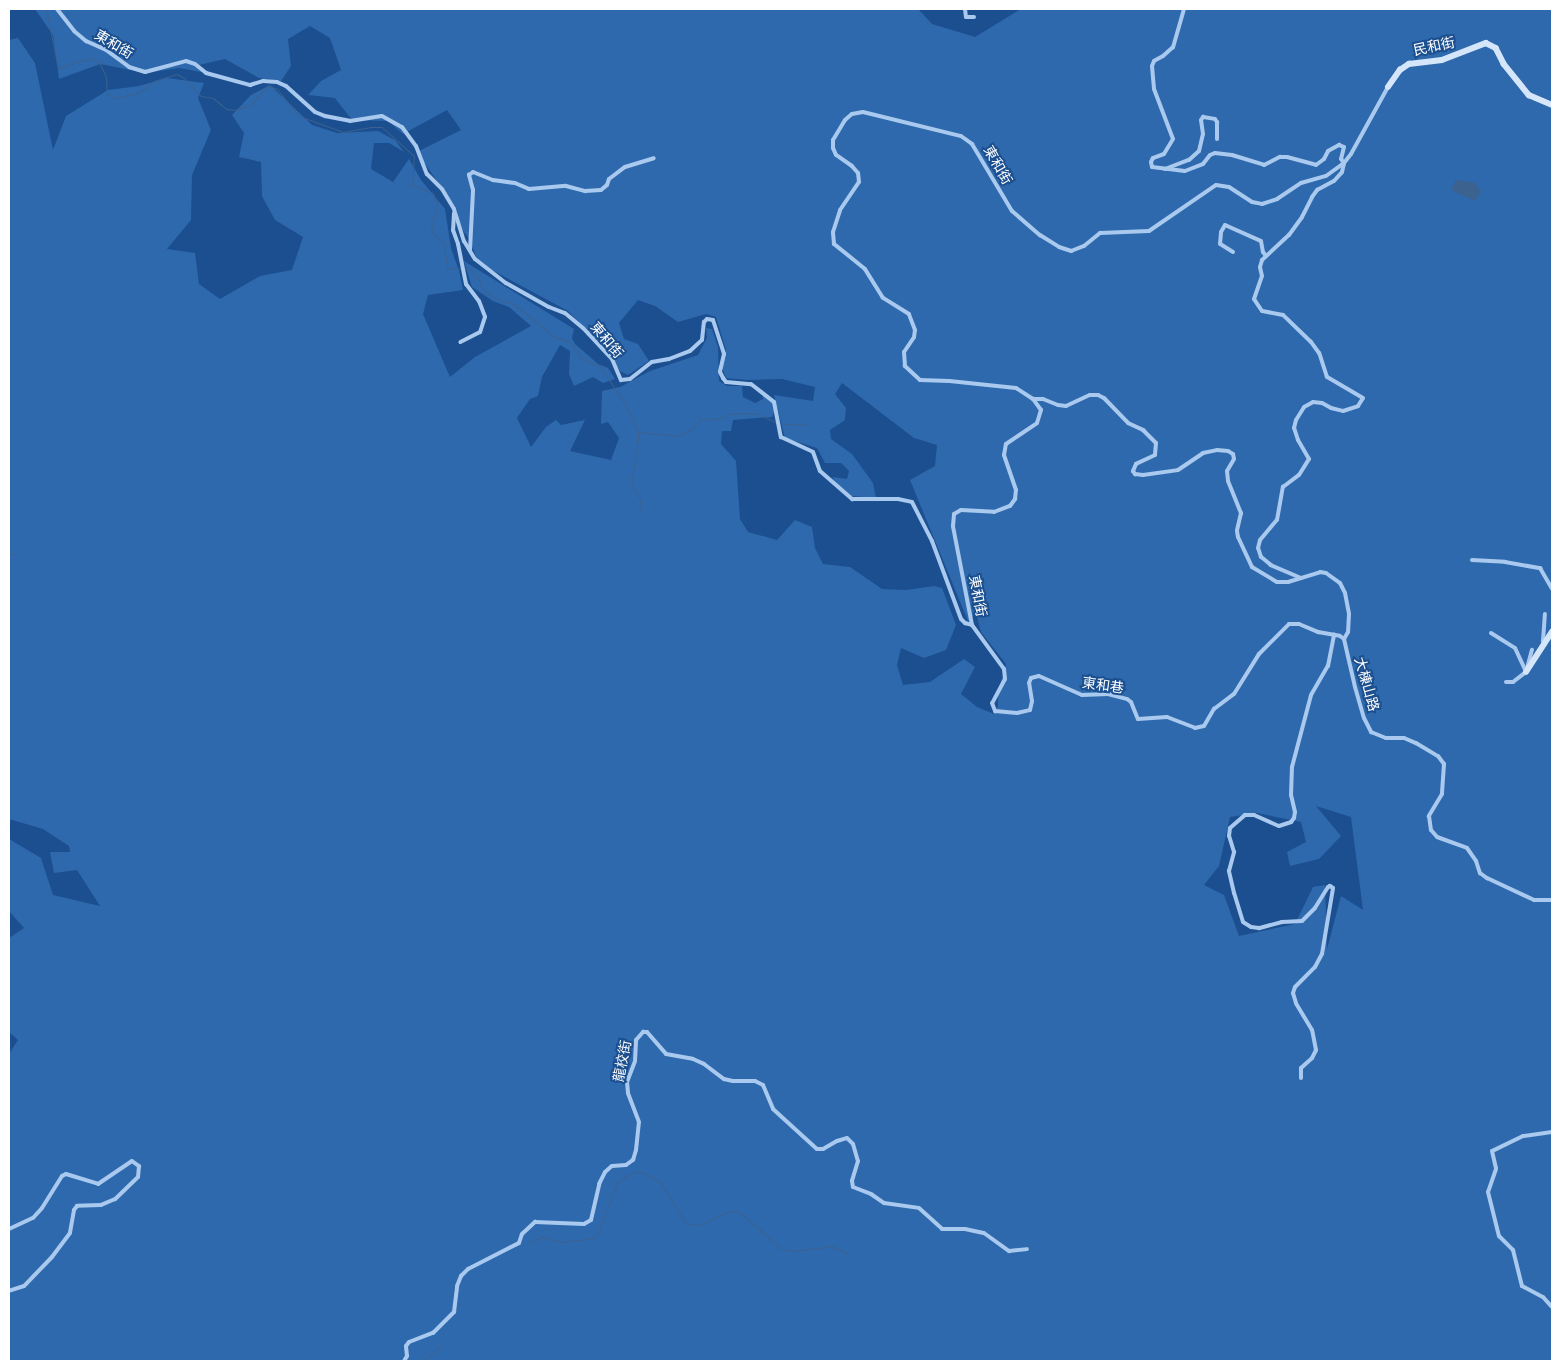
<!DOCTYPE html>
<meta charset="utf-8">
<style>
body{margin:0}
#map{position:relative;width:1561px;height:1370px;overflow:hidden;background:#1b4f8f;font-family:"DM Sans","Noto Sans TC",sans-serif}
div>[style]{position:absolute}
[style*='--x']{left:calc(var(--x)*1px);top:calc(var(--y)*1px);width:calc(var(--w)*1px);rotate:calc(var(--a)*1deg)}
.green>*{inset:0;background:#2e69ad}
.water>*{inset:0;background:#3c6290}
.stream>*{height:1px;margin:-0.5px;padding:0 0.5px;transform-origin:0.5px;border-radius:0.5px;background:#3c6290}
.street>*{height:4px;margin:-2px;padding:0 2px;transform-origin:2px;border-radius:2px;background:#a9c9ee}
.secondary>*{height:5.5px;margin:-2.75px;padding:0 2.75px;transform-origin:2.75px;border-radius:2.75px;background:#d6e6fa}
span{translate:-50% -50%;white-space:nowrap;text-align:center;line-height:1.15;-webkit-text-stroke:4px #1b4f8f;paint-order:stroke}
.street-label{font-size:14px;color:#fff}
.frame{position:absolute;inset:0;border:10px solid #fff;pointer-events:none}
</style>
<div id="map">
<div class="green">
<i style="clip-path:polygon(evenodd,35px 9px,918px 9px,932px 24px,975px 37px,1021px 9px,1552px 9px,1552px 1361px,9px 1361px,9px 1054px,18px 1040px,9px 1032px,9px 938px,24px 928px,9px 911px,9px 839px,41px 858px,53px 895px,100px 906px,77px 870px,54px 873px,50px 852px,70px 852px,69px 846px,43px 829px,9px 819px,9px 40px,18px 38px,35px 63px,53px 150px,66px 116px,108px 90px,139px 86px,167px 78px,204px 83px,198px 98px,211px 130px,192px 175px,191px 220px,167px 249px,195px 253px,199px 284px,220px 299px,260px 276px,292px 270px,303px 237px,275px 220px,262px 196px,261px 162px,239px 157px,244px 133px,232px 115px,251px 95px,270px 85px,312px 125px,337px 133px,378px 131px,395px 140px,404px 152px,389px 143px,374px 143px,371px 169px,393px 182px,409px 159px,421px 180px,445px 209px,451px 248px,459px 271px,463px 290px,428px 295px,423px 314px,450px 377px,475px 357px,531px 326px,509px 307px,493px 301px,472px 287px,464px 261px,574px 329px,572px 338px,575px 344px,598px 364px,608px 368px,615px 379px,603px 383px,593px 377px,574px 386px,569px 374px,570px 351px,560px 345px,542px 377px,538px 396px,530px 399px,517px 418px,531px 447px,546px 427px,556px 420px,561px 425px,585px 420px,570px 451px,611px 460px,619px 438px,608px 422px,601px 424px,602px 391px,620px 387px,650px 371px,698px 355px,707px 338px,706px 328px,712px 329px,718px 347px,719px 381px,727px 386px,742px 386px,743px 397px,755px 403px,763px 399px,763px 395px,769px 395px,775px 410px,772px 417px,733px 420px,731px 431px,722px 431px,721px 444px,736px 461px,740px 519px,748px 532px,777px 540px,795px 520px,812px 527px,815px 548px,823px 564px,850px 567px,882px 589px,906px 590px,934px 586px,942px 588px,956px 625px,946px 650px,924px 658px,901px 648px,897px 665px,903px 685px,930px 682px,964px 659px,975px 667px,961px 694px,977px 707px,994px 714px,998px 706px,998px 692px,1006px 664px,981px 632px,976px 613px,968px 621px,910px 480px,935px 466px,937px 445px,914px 438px,842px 383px,835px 394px,846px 408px,845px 420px,830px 430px,831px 439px,852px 454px,873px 483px,876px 498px,851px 496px,834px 482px,833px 477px,847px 479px,849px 471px,841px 463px,825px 463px,817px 448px,785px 438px,774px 395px,813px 401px,815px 387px,782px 379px,747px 380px,726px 378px,722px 367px,726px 350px,716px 317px,706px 314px,678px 322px,655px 306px,638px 300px,619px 323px,624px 339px,638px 344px,649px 361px,628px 375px,620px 371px,608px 352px,568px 311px,479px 263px,468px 237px,460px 227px,457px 210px,417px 152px,461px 130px,447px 110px,403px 134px,388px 121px,352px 120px,335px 98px,308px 95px,321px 81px,341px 70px,330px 38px,310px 26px,288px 39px,291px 66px,281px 81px,259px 78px,225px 59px,199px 65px,201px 70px,229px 77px,179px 68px,146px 73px,100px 64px,59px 79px,53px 35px,35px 9px,1316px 806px,1351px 817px,1363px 910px,1341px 896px,1327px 949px,1325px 885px,1313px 887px,1295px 924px,1239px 936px,1224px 895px,1204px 885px,1219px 866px,1230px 817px,1257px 813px,1301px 822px,1306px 842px,1287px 852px,1290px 866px,1319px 859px,1341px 836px,1316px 806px)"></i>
</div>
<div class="water">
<i style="clip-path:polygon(1456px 180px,1475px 183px,1481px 191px,1475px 201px,1451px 190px)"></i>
</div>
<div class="stream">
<i style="--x:46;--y:9;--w:60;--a:78.5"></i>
<i style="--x:58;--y:68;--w:34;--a:-17"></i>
<i style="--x:90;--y:58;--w:10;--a:24"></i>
<i style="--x:99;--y:62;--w:17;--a:65"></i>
<i style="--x:106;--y:77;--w:17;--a:87"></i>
<i style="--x:107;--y:94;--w:9;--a:27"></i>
<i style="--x:115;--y:98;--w:25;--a:-12"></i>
<i style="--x:139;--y:93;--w:19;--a:-39"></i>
<i style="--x:154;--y:81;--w:24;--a:-17"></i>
<i style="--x:177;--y:74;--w:8;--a:30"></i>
<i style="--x:184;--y:78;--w:25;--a:47"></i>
<i style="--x:201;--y:96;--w:12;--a:9"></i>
<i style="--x:213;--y:98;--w:17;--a:40"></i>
<i style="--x:226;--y:109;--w:9;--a:6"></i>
<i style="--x:235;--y:110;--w:16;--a:-18"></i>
<i style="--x:250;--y:105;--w:26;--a:-47"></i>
<i style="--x:268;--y:86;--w:9;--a:18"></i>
<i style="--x:277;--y:89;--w:35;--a:51"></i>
<i style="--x:299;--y:116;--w:47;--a:20"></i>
<i style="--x:343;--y:132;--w:27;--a:-10"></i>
<i style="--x:370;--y:127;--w:12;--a:0"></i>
<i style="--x:382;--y:127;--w:43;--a:42.2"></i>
<i style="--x:414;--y:156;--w:29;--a:94"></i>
<i style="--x:412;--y:185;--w:22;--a:21"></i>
<i style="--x:433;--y:193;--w:12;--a:70"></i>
<i style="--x:437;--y:204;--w:26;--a:103"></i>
<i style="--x:431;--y:229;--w:6;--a:59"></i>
<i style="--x:434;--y:234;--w:13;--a:42"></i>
<i style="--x:444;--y:243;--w:25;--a:83"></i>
<i style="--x:447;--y:268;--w:23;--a:2"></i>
<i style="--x:470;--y:269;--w:10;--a:45"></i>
<i style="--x:477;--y:276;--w:14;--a:65"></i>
<i style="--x:483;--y:289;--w:15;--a:37"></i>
<i style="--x:495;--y:298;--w:20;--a:18"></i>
<i style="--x:514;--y:304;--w:50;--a:39.4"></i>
<i style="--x:553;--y:336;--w:19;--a:21"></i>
<i style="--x:571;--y:343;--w:19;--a:58"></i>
<i style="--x:581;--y:359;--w:20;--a:20"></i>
<i style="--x:600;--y:366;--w:45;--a:56.7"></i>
<i style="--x:625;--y:404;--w:30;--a:64"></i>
<i style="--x:638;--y:431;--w:9;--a:90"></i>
<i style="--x:638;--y:440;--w:37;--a:99"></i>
<i style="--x:632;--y:477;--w:11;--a:85"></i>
<i style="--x:633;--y:488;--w:13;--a:58"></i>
<i style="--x:640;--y:499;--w:16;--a:86"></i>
<i style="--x:783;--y:424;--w:24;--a:2"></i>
<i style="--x:638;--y:432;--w:41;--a:5.6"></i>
<i style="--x:679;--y:436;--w:17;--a:-28"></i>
<i style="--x:694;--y:428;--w:11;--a:-56"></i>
<i style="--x:700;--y:419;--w:18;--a:0"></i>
<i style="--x:718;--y:419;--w:11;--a:-27"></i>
<i style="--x:728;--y:414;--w:20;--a:-3"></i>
<i style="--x:748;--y:413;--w:11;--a:5"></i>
<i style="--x:759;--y:414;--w:20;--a:27"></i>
<i style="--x:9;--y:554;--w:6;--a:0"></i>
<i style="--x:529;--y:1242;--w:15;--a:-20"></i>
<i style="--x:543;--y:1237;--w:20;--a:15"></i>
<i style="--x:562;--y:1242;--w:34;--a:-7"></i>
<i style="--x:596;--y:1238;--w:59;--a:-69.1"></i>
<i style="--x:617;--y:1183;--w:17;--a:-36"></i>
<i style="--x:631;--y:1173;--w:11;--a:-5"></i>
<i style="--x:642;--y:1172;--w:21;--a:29"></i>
<i style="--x:660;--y:1182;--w:49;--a:57.6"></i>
<i style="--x:686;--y:1223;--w:14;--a:8"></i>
<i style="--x:700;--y:1225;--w:33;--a:-25"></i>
<i style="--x:730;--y:1211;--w:10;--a:6"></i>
<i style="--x:740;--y:1212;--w:56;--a:41.4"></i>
<i style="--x:782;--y:1249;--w:11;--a:10"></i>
<i style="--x:793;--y:1251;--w:38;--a:-7"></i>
<i style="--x:831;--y:1246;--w:19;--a:25"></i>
<i style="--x:424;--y:1361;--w:23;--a:-43"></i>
</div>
<div class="street">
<i style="--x:57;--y:9;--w:28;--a:52"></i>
<i style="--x:74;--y:31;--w:16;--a:40"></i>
<i style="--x:86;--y:41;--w:22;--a:24"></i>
<i style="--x:106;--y:50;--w:29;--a:36"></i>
<i style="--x:129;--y:67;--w:17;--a:17"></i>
<i style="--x:145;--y:72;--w:42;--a:-15"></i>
<i style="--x:186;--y:61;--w:9;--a:18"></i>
<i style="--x:195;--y:64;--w:14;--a:39"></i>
<i style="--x:206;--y:73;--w:46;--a:15.3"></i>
<i style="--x:250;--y:85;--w:14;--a:-17"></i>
<i style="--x:263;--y:81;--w:14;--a:4"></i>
<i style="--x:277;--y:82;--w:10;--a:24"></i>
<i style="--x:286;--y:86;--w:39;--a:42"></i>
<i style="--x:315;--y:112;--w:11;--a:22"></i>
<i style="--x:325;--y:116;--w:25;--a:11"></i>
<i style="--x:350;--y:121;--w:32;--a:-9"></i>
<i style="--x:382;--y:116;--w:23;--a:29"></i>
<i style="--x:402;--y:127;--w:24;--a:54"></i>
<i style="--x:416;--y:146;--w:30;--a:69"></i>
<i style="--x:427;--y:174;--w:21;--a:45"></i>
<i style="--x:442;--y:189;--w:23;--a:59"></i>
<i style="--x:454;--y:209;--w:34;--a:73"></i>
<i style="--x:464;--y:241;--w:21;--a:59"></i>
<i style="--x:475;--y:259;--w:39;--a:38"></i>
<i style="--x:506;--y:283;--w:49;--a:29.2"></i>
<i style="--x:549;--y:307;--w:17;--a:21"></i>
<i style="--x:565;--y:313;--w:23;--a:40"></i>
<i style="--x:583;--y:328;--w:42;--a:46.9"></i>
<i style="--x:612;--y:359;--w:23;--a:67"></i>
<i style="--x:621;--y:380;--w:9;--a:-6"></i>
<i style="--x:630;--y:379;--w:28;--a:-38"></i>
<i style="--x:652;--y:362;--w:17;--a:-10"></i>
<i style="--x:669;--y:359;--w:22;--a:-21"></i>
<i style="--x:690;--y:351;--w:16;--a:-43"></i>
<i style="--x:702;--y:340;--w:18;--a:-84"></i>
<i style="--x:704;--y:322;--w:4;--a:-45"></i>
<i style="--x:707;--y:319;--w:6;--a:9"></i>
<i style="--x:713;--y:320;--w:36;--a:72"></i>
<i style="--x:724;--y:354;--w:18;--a:103"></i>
<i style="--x:720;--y:372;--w:7;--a:63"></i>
<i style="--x:723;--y:378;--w:5;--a:53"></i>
<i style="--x:726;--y:382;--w:25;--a:5"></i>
<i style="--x:751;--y:384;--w:29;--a:38"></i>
<i style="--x:774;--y:402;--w:36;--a:79"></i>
<i style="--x:781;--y:437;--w:35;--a:25"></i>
<i style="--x:813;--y:452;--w:20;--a:70"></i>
<i style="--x:820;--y:471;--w:43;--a:41.2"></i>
<i style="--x:852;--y:499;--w:46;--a:0"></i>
<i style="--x:898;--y:499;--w:14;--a:12"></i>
<i style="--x:912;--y:502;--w:44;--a:62.9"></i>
<i style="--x:932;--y:541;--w:83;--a:69.6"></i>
<i style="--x:961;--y:619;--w:6;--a:45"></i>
<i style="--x:965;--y:623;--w:7;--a:16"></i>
<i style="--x:965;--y:9;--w:8;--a:83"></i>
<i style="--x:966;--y:17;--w:8;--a:0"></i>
<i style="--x:1184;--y:9;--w:40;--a:106"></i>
<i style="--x:1173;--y:47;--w:13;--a:138"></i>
<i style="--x:1163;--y:56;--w:10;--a:151"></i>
<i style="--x:1154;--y:61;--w:5;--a:112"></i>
<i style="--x:1152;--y:66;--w:23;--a:85"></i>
<i style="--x:1154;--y:89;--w:53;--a:69.2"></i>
<i style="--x:1173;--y:139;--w:17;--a:121"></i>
<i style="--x:1164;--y:154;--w:12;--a:160"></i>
<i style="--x:1153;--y:158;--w:4;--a:117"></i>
<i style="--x:1151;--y:162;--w:5;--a:79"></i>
<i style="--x:1152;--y:167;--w:33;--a:7"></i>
<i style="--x:1185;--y:171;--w:19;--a:-21"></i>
<i style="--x:1203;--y:164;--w:11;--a:-52"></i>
<i style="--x:1210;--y:155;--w:5;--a:-22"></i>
<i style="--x:1215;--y:153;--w:17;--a:7"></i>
<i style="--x:1232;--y:155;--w:34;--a:17"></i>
<i style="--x:1264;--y:165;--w:18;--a:-27"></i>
<i style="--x:1280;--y:157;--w:7;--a:0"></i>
<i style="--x:1287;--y:157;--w:30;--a:15"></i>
<i style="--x:1316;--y:165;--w:10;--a:-37"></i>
<i style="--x:1324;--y:159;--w:9;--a:-63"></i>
<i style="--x:1328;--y:151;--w:13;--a:-29"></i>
<i style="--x:1339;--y:145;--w:5;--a:22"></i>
<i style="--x:1344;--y:147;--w:12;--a:104"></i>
<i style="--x:1341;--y:159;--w:5;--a:53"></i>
<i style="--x:1165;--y:169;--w:26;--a:-21"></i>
<i style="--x:1189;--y:160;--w:13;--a:-42"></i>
<i style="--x:1199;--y:151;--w:17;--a:-77"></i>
<i style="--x:1203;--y:134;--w:14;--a:-98"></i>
<i style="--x:1201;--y:120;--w:4;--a:-56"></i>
<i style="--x:1203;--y:117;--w:12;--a:9"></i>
<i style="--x:1215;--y:119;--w:4;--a:56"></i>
<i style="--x:1217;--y:122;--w:17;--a:90"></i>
<i style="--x:454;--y:213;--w:17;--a:93"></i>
<i style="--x:453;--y:230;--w:15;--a:70"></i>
<i style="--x:458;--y:244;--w:41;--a:78.7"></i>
<i style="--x:466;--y:284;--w:21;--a:53"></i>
<i style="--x:479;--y:301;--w:17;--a:69"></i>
<i style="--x:485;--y:317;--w:16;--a:108"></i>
<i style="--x:480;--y:332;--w:22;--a:153"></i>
<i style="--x:470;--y:250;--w:60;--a:-87.1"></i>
<i style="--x:473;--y:190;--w:16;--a:-105"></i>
<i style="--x:469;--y:175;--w:5;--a:-37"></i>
<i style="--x:473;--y:172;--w:22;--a:22"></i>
<i style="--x:493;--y:180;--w:22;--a:8"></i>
<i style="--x:515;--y:183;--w:15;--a:23"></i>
<i style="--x:529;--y:189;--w:37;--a:-5"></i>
<i style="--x:566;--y:186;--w:20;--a:15"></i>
<i style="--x:585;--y:191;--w:16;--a:-4"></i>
<i style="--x:601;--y:190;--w:8;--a:-40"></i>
<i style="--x:607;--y:185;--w:6;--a:-72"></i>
<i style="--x:609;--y:179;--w:20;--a:-37"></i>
<i style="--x:625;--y:167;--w:30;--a:-17"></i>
<i style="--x:1233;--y:252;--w:15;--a:-148"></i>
<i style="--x:1220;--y:244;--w:12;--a:-85"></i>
<i style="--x:1221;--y:232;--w:8;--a:-60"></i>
<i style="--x:1225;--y:225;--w:39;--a:24"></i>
<i style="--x:1261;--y:241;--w:11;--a:80"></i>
<i style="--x:1263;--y:252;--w:5;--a:53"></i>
<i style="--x:1033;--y:399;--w:10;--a:0"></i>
<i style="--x:1043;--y:399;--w:16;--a:22"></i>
<i style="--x:1058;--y:405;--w:8;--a:7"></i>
<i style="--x:1066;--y:406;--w:26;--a:-25"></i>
<i style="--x:1090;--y:395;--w:8;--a:0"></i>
<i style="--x:1098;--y:395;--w:7;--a:27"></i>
<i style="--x:1104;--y:398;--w:35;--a:46"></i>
<i style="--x:1128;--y:423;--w:17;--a:25"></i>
<i style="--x:1143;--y:430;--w:18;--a:45"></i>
<i style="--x:1156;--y:443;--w:12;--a:95"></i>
<i style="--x:1155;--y:455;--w:21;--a:155"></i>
<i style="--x:1136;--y:464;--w:8;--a:113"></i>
<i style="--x:1133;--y:471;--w:4;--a:56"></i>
<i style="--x:1135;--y:474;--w:8;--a:7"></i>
<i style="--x:1143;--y:475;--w:35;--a:-8"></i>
<i style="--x:1178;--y:470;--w:30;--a:-34"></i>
<i style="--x:1203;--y:453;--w:14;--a:-12"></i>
<i style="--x:1217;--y:450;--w:11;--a:5"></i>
<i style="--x:1228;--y:451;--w:6;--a:31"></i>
<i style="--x:1233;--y:454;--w:5;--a:79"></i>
<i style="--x:1234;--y:459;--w:14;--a:120"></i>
<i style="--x:1227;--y:471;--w:10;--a:84"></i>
<i style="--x:1228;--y:481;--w:35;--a:68"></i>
<i style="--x:1241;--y:513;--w:18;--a:103"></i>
<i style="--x:1237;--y:531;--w:6;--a:81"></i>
<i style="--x:1238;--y:537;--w:33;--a:65"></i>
<i style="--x:1252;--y:567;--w:29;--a:31"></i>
<i style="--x:1277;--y:582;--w:11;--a:0"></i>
<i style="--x:1288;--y:582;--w:34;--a:-17"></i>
<i style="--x:1320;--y:572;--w:6;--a:9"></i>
<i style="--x:1326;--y:573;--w:17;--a:36"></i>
<i style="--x:1340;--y:583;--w:11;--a:63"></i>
<i style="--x:1345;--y:593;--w:21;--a:79"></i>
<i style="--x:1349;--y:614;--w:18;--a:93"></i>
<i style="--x:1348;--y:632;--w:8;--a:120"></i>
<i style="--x:1472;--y:560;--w:33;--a:3"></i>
<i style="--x:1505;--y:562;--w:36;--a:10"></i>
<i style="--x:1540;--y:568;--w:24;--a:60"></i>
<i style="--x:1301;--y:578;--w:33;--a:-157"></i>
<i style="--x:1271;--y:565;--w:13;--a:-141"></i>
<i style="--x:1261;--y:557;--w:9;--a:-108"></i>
<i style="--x:1258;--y:548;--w:8;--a:-76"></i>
<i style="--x:1260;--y:540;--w:26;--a:-50"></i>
<i style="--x:1277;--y:520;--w:34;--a:-80"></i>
<i style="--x:1283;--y:487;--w:20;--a:-37"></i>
<i style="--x:1299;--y:475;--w:19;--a:-58"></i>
<i style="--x:1309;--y:459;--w:22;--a:-120"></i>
<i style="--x:1298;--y:440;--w:13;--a:-108"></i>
<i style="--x:1294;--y:428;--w:8;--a:-76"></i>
<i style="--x:1296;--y:420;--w:15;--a:-58"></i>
<i style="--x:1304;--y:407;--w:10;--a:-29"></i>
<i style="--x:1313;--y:402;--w:9;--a:6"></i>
<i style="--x:1322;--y:403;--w:10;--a:29"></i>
<i style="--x:1331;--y:408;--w:12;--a:14"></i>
<i style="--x:1343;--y:411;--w:16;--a:-18"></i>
<i style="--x:1358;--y:406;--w:9;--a:-58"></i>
<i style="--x:1363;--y:398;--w:42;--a:-149.7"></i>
<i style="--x:1327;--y:377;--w:25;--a:-108"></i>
<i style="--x:1319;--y:353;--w:14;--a:-126"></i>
<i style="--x:1311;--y:342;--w:39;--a:-136"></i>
<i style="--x:1283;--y:315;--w:21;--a:-169"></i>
<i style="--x:1262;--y:311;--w:14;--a:-124"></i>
<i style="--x:1254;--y:299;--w:24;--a:-71"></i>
<i style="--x:1262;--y:276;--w:9;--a:-103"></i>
<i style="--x:1260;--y:267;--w:7;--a:-74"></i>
<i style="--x:1262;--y:260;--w:37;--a:-43"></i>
<i style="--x:1289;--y:235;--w:22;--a:-54"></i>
<i style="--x:1302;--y:217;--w:22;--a:-63"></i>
<i style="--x:1312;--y:197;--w:9;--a:-54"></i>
<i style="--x:1317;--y:190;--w:19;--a:-28"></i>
<i style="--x:1334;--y:181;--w:12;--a:-48"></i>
<i style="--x:1342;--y:172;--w:9;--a:-77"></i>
<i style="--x:972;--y:625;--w:101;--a:-100.9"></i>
<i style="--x:953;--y:526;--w:12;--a:-85"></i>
<i style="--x:954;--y:514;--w:8;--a:-30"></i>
<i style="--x:961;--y:510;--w:33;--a:3"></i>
<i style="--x:994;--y:512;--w:17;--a:-21"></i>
<i style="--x:1010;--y:506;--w:9;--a:-54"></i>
<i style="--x:1015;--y:499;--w:9;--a:-84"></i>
<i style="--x:1016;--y:490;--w:37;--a:-109"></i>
<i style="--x:1004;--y:455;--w:11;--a:-80"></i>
<i style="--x:1006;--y:444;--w:37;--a:-34"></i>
<i style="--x:1037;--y:423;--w:14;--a:-73"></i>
<i style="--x:1041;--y:410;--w:14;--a:-126"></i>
<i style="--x:1033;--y:399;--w:20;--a:-147"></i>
<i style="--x:1016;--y:388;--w:67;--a:-174"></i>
<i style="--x:949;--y:381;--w:29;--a:-178"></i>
<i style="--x:920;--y:380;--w:21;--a:-137"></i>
<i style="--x:905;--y:366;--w:14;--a:-94"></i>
<i style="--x:904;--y:352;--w:18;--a:-56"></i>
<i style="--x:914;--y:337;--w:7;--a:-82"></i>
<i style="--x:915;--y:330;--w:17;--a:-111"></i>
<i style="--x:909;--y:314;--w:31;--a:-148"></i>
<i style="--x:883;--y:298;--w:34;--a:-122"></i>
<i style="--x:865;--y:269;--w:40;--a:-141"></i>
<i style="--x:834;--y:244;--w:12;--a:-95"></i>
<i style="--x:833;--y:232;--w:23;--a:-72"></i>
<i style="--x:840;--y:210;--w:34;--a:-56"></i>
<i style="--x:859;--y:182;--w:9;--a:-96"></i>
<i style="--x:858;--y:173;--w:9;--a:-131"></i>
<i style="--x:852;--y:166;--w:19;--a:-145"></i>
<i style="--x:836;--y:155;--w:8;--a:-113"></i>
<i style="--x:833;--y:148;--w:8;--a:-90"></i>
<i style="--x:833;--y:140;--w:23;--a:-59"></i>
<i style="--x:845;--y:120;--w:9;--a:-41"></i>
<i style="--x:852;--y:114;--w:11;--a:-10"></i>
<i style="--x:863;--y:112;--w:101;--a:13.8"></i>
<i style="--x:961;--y:136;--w:14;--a:36"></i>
<i style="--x:972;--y:144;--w:78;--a:59.2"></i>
<i style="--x:1012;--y:211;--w:37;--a:41"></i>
<i style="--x:1040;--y:235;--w:22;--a:32"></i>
<i style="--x:1059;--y:247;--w:13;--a:18"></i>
<i style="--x:1071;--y:251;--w:14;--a:-21"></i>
<i style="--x:1084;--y:246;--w:21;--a:-39"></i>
<i style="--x:1100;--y:233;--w:49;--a:-2.3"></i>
<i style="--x:1149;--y:231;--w:81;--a:-34.5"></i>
<i style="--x:1216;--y:185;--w:13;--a:9"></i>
<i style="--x:1229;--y:187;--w:27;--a:33"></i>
<i style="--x:1252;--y:202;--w:10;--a:11"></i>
<i style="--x:1262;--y:204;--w:16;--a:-18"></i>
<i style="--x:1277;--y:199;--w:29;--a:-34"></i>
<i style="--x:1301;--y:183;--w:26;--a:-16"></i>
<i style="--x:1326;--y:176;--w:22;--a:-36"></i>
<i style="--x:1344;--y:163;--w:11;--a:-52"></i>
<i style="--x:1351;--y:154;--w:77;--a:-61.1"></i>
<i style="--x:972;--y:625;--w:54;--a:54"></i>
<i style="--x:1004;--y:669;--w:10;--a:84"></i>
<i style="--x:1005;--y:679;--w:27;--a:118"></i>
<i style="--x:992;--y:703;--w:9;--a:69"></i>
<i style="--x:995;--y:711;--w:22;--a:5"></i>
<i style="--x:1017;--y:713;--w:13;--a:-13"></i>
<i style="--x:1030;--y:710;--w:9;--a:-77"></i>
<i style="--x:1032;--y:701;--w:18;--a:-99"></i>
<i style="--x:1029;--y:683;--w:5;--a:-68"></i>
<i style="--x:1031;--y:678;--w:8;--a:-14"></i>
<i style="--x:1039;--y:676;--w:47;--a:23.8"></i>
<i style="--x:1082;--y:695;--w:26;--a:-2"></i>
<i style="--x:1108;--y:694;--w:20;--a:15"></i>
<i style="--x:1127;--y:699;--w:5;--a:37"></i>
<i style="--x:1131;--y:702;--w:18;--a:68"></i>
<i style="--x:1138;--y:719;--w:29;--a:-4"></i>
<i style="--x:1167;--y:717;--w:30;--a:21"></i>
<i style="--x:1195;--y:728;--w:9;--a:-13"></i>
<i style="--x:1204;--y:726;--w:20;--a:-60"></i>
<i style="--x:1214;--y:709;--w:25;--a:-37"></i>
<i style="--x:1234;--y:694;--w:47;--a:-58"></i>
<i style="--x:1259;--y:654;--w:42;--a:-45"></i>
<i style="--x:1289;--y:624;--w:10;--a:0"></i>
<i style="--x:1299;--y:624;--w:21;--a:23"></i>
<i style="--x:1318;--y:632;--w:22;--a:10"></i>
<i style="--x:1340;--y:636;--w:5;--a:37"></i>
<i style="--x:1491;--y:633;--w:28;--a:32"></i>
<i style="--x:1515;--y:648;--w:26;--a:65"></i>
<i style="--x:1344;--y:639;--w:49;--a:77.1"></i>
<i style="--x:1355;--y:687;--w:32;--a:74"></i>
<i style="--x:1364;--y:718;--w:16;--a:63"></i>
<i style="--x:1371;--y:732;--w:16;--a:22"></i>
<i style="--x:1386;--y:738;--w:18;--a:0"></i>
<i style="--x:1404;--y:738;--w:13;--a:23"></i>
<i style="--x:1416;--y:743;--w:26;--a:31"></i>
<i style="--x:1438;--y:756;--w:10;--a:53"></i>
<i style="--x:1444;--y:764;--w:30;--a:94"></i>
<i style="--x:1442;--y:794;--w:26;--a:121"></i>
<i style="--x:1429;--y:816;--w:14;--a:82"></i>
<i style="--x:1431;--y:830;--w:9;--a:49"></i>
<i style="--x:1437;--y:837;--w:32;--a:20"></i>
<i style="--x:1467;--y:848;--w:16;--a:55"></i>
<i style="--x:1476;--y:861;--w:13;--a:72"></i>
<i style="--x:1480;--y:873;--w:9;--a:36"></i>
<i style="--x:1487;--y:878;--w:52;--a:25.1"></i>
<i style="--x:1534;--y:900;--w:18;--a:0"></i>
<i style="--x:1545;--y:644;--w:4;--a:-124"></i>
<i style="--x:1543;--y:641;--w:27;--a:-86"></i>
<i style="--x:1506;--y:682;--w:7;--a:0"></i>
<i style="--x:1513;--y:682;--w:16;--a:-38"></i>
<i style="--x:1526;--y:672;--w:23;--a:-75"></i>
<i style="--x:1301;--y:1078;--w:10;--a:-90"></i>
<i style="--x:1301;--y:1068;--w:15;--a:-42"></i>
<i style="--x:1312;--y:1058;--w:9;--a:-63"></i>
<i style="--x:1316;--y:1050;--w:20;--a:-101"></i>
<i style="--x:1312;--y:1030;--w:31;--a:-121"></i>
<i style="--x:1296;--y:1003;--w:10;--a:-107"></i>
<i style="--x:1293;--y:993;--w:6;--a:-72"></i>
<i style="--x:1295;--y:987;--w:28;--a:-45"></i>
<i style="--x:1315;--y:967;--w:15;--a:-62"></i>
<i style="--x:1322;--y:954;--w:67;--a:-80.5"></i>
<i style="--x:1333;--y:888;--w:4;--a:-146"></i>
<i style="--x:1330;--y:886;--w:2;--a:153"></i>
<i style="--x:1328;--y:887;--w:25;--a:122"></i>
<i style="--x:1315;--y:908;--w:18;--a:135"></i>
<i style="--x:1302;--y:921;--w:20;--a:177"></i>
<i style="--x:1282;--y:922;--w:24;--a:165"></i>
<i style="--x:1259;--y:928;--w:8;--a:-173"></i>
<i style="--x:1251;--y:927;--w:9;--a:-148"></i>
<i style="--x:1243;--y:922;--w:30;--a:-107"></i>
<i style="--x:1234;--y:893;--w:23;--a:-103"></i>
<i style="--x:1229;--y:871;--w:20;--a:-75"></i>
<i style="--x:1234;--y:852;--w:17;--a:-107"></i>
<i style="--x:1229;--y:836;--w:8;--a:-83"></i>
<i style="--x:1230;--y:828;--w:20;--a:-41"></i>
<i style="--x:1245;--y:815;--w:9;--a:0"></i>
<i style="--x:1254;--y:815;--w:27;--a:24"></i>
<i style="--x:1279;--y:826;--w:13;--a:-18"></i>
<i style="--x:1291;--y:822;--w:5;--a:-53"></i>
<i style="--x:1294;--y:818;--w:6;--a:-81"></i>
<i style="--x:1295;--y:812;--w:17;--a:-103"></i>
<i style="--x:1291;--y:795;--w:28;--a:-88"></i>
<i style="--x:1292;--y:767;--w:74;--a:-75.2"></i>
<i style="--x:1311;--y:695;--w:34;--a:-60"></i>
<i style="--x:1328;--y:666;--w:32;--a:-79"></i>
<i style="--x:1552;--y:1132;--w:29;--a:172"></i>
<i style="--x:1523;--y:1136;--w:34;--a:154"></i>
<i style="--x:1492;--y:1151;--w:18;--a:77"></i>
<i style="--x:1496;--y:1169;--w:24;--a:109"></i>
<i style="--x:1488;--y:1192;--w:45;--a:76"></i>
<i style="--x:1499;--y:1236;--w:20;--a:45"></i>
<i style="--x:1513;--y:1250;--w:37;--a:76"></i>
<i style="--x:1522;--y:1286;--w:24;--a:28"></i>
<i style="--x:1543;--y:1297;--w:13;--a:48"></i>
<i style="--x:9;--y:1229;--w:26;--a:-25"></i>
<i style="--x:33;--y:1218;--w:13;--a:-48"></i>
<i style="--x:42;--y:1208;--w:38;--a:-58"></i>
<i style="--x:62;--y:1176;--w:4;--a:-27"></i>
<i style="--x:66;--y:1174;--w:34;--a:17"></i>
<i style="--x:98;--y:1184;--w:41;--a:-34.1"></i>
<i style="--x:132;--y:1161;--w:9;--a:36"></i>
<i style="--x:139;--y:1166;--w:11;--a:95"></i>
<i style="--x:138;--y:1177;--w:32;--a:136"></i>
<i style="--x:115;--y:1199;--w:15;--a:157"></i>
<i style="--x:101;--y:1205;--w:24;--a:178"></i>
<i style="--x:77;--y:1206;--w:5;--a:127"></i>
<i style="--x:74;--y:1210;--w:23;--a:100"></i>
<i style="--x:70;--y:1233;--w:30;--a:127"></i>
<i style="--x:52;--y:1257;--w:40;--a:134"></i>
<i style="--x:24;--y:1286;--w:16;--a:162"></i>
<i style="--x:404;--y:1361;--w:6;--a:-59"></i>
<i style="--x:407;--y:1356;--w:10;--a:-96"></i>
<i style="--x:406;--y:1346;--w:5;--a:-53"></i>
<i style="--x:409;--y:1342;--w:26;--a:-21"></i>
<i style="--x:433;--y:1333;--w:30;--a:-45"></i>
<i style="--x:454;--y:1312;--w:26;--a:-83"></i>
<i style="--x:457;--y:1286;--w:11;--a:-68"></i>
<i style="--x:461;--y:1276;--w:10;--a:-45"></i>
<i style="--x:468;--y:1269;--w:57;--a:-27"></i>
<i style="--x:519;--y:1243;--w:9;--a:-72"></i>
<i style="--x:522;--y:1234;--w:18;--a:-43"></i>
<i style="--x:535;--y:1222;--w:49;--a:2.3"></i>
<i style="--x:584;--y:1224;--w:8;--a:-30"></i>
<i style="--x:591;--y:1220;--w:37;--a:-77"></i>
<i style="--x:599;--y:1184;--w:13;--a:-63"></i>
<i style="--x:605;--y:1172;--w:9;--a:-41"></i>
<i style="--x:612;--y:1166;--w:14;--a:-4"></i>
<i style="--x:626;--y:1165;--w:9;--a:-36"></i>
<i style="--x:633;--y:1160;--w:10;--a:-73"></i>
<i style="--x:636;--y:1150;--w:28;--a:-84"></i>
<i style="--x:639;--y:1122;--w:31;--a:-111"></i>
<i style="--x:628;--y:1093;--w:11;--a:-95"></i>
<i style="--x:627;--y:1082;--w:22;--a:-69"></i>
<i style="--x:635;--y:1061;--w:21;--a:-87"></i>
<i style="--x:636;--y:1040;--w:11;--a:-49"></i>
<i style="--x:643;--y:1032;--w:4;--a:0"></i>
<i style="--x:647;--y:1032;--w:29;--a:49"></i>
<i style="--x:666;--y:1054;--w:27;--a:10"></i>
<i style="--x:693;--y:1059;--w:12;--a:24"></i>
<i style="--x:704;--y:1064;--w:25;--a:37"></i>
<i style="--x:724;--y:1079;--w:9;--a:13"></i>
<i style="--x:733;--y:1081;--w:22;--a:0"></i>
<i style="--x:755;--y:1081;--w:9;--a:27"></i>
<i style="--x:763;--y:1085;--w:26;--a:67"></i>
<i style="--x:773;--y:1109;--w:59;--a:42.3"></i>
<i style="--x:817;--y:1149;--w:6;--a:0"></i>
<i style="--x:823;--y:1149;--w:16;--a:-30"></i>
<i style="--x:837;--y:1141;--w:10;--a:-17"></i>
<i style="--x:847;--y:1138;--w:8;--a:45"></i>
<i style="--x:853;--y:1144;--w:18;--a:74"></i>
<i style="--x:858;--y:1161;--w:21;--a:107"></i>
<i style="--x:852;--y:1181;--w:6;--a:81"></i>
<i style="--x:853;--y:1187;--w:19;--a:21"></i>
<i style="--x:871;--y:1194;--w:16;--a:35"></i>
<i style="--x:884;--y:1203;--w:35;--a:8"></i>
<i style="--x:919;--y:1208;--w:31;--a:42"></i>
<i style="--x:942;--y:1229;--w:23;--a:0"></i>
<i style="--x:965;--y:1229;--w:19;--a:12"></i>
<i style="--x:984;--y:1233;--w:31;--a:36"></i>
<i style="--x:1009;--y:1251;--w:18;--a:-6"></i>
</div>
<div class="secondary">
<i style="--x:1388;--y:87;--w:21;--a:-55"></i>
<i style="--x:1400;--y:70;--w:11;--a:-34"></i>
<i style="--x:1409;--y:64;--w:33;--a:-7"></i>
<i style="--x:1442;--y:60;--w:47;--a:-21.1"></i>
<i style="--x:1486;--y:43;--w:11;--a:27"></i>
<i style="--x:1496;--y:48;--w:18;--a:63"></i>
<i style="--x:1504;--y:64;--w:40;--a:51"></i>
<i style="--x:1529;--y:95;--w:25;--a:23"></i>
<i style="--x:1526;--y:672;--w:48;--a:-57"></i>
</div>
<div class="street-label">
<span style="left:114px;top:44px;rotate:31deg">東和街</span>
<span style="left:1434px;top:46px;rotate:-12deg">民和街</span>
<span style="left:998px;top:165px;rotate:60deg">東和街</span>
<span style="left:607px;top:340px;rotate:50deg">東和街</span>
<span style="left:978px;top:596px;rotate:79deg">東和街</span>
<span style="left:1367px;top:684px;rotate:74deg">大棟山路</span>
<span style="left:1103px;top:685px;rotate:8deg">東和巷</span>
<span style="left:622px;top:1061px;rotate:-79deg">龍校街</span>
</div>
<div class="frame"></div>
</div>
